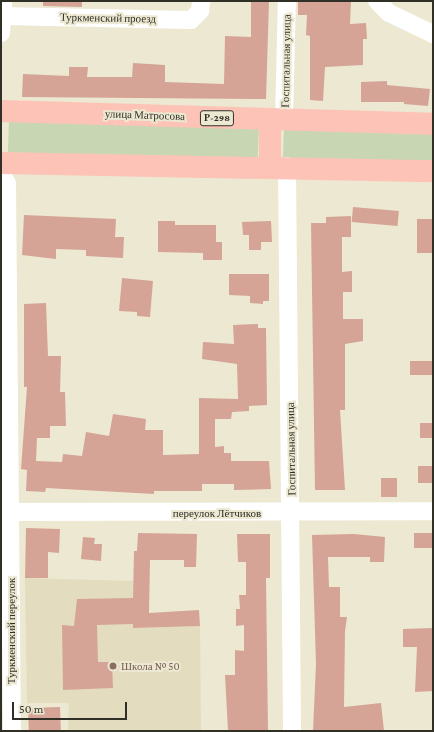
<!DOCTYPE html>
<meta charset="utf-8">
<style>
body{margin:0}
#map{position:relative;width:434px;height:732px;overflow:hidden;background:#ece8d2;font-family:"Crimson Pro",serif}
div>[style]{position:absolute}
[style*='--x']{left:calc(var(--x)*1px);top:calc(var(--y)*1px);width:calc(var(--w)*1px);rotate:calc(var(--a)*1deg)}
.built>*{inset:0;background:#e3dcbf}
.green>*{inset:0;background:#c8d6b4;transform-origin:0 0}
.building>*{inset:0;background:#d5a496;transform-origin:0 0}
.minor>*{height:18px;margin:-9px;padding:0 9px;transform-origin:9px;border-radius:9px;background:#fff}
.highway>*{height:22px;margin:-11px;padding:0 11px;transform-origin:11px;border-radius:11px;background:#fdc3b6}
.dots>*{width:11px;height:11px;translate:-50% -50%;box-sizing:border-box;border:2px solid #ece8d2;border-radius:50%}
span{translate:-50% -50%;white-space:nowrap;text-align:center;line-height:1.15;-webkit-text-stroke:4px #ece8d2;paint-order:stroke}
.shield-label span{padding:1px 3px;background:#ece8d2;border:1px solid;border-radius:3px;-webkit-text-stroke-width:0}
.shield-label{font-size:10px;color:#313027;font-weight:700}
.street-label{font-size:11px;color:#313027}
.education-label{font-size:11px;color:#785e54}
.left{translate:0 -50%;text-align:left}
.frame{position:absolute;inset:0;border:2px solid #313027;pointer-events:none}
.scale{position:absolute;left:12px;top:702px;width:115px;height:18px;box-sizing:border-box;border:2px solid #313027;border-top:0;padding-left:5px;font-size:12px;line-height:14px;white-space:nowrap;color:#313027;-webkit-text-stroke:3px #ece8d2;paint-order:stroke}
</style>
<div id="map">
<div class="built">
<i style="clip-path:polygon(25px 578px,133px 581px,133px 628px,200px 626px,201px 731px,68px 731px,69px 703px,27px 703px)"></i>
</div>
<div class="green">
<i style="left:9px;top:120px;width:250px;height:35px;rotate:2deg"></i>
<i style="left:284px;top:128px;width:149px;height:32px;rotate:2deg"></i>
</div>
<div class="building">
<i style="clip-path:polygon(43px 1px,82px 1px,82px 7px,43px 6px)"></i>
<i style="clip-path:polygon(251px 1px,269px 1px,266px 99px,22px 97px,23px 74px,69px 76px,69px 67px,88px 67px,87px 77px,132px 77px,133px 63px,165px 65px,165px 82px,224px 84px,225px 36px,251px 37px)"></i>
<i style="clip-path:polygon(298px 1px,351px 1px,350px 24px,366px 23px,367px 39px,363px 39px,363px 65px,325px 67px,323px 101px,310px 100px,310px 36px,306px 35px,307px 15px,298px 15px)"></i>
<i style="clip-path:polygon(387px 81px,387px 85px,430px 89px,428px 106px,404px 104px,404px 102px,361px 102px,361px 82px)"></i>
<i style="left:353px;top:207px;width:46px;height:15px;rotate:5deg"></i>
<i style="clip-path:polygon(24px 215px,116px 219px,115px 237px,124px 237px,123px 258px,86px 256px,86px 250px,56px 249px,56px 259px,22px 255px)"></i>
<i style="clip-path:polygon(351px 216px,351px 237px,342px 237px,342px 272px,352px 271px,352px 292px,343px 292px,343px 319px,363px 319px,363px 341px,345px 344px,345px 410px,340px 410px,345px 490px,315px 490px,311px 223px,326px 223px,326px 217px)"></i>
<i style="left:417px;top:219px;width:16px;height:34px"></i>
<i style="clip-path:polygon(158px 221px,175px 221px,175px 225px,216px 225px,216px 242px,222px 242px,222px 260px,203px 260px,203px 253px,158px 252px)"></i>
<i style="clip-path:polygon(271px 221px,272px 242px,261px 242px,261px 250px,249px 250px,249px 235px,243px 235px,242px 222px)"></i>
<i style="clip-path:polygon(229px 274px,269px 274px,269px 301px,263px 301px,263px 304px,250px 303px,250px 296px,229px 295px)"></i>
<i style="clip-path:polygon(122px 278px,153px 281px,150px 317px,137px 316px,137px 312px,119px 311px)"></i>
<i style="clip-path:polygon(46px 303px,48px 356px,61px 356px,60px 392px,65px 392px,66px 426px,50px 426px,50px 438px,37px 438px,36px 461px,62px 462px,63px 454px,82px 456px,86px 432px,109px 436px,113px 414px,146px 419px,145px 430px,163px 430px,163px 455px,199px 454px,199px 398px,238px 399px,237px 364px,202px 359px,203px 342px,234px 344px,233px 325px,258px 324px,258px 328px,266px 328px,267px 405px,249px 406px,249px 411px,232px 412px,231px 419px,215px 419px,215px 447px,224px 446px,224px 453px,231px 453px,231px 461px,269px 461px,271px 489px,234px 490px,234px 484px,202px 484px,202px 491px,154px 491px,154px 494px,46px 488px,45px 492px,26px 491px,27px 470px,21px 469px,27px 387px,24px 387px,24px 304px)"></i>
<i style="left:410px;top:361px;width:23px;height:14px"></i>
<i style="left:433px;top:423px;width:15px;height:13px;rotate:90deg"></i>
<i style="left:418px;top:466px;width:15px;height:17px"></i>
<i style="left:381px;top:478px;width:16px;height:19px"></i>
<i style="clip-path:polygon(26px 528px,60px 529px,59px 553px,48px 552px,48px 578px,25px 578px)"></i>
<i style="clip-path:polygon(138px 533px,197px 534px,196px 567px,184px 567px,184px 560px,150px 560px,149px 613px,199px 610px,200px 626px,133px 628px,133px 624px,97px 625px,98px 662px,112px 662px,113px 688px,63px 690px,62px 625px,74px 626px,77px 599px,133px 598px,134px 551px,137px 551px)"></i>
<i style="left:414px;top:533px;width:19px;height:15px"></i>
<i style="clip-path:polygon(237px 534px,270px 534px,270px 578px,266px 578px,268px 731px,228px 731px,225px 675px,235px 675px,235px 650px,244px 651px,244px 625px,236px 626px,236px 609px,240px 609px,239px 595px,246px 595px,246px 562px,238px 562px)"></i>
<i style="clip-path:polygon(354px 534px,385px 537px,384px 562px,370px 562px,370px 557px,328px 557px,329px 587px,340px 587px,340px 617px,347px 617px,345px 631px,344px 707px,381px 703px,384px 731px,313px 731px,316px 664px,312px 535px)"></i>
<i style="clip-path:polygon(83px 537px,95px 538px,94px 544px,102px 544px,101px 561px,81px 559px)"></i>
<i style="clip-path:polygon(433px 628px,433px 691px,415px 692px,417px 647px,403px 647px,403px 629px)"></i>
<i style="left:60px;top:707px;width:23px;height:32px;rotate:88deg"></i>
</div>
<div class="minor">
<i style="--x:377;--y:1;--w:17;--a:45"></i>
<i style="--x:389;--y:13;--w:49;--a:25.5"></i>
<i style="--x:1;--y:16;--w:190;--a:1.2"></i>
<i style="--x:191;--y:20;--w:13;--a:-45"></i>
<i style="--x:200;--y:11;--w:10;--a:-84"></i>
<i style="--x:1;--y:33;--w:32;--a:-86"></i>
<i style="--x:284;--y:120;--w:119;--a:-88.6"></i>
<i style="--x:287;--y:166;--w:565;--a:89.49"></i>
<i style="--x:1;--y:172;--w:13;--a:63"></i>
<i style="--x:7;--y:184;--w:547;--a:89.48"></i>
<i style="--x:1;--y:512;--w:432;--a:-0.1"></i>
</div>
<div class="highway">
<i style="--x:1;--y:111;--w:432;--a:1.7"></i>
<i style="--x:1;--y:163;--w:432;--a:1.1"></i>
<i style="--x:270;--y:166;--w:47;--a:-90"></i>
</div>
<div class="dots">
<i style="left:113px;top:666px;background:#8d6e63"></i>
</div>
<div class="shield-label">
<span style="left:217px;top:118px">Р-298</span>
</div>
<div class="street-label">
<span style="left:108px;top:18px;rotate:1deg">Туркменский проезд</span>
<span style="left:286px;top:61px;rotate:-89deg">Госпитальная улица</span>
<span style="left:145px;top:115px;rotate:2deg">улица Матросова</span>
<span style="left:291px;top:449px;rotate:-91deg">Госпитальная улица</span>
<span style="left:217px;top:513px">переулок Лётчиков</span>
<span style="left:11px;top:631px;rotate:-90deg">Туркменский переулок</span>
</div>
<div class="education-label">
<span class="left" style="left:121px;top:666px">Школа № 50</span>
</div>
<div class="frame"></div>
<div class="scale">50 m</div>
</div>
